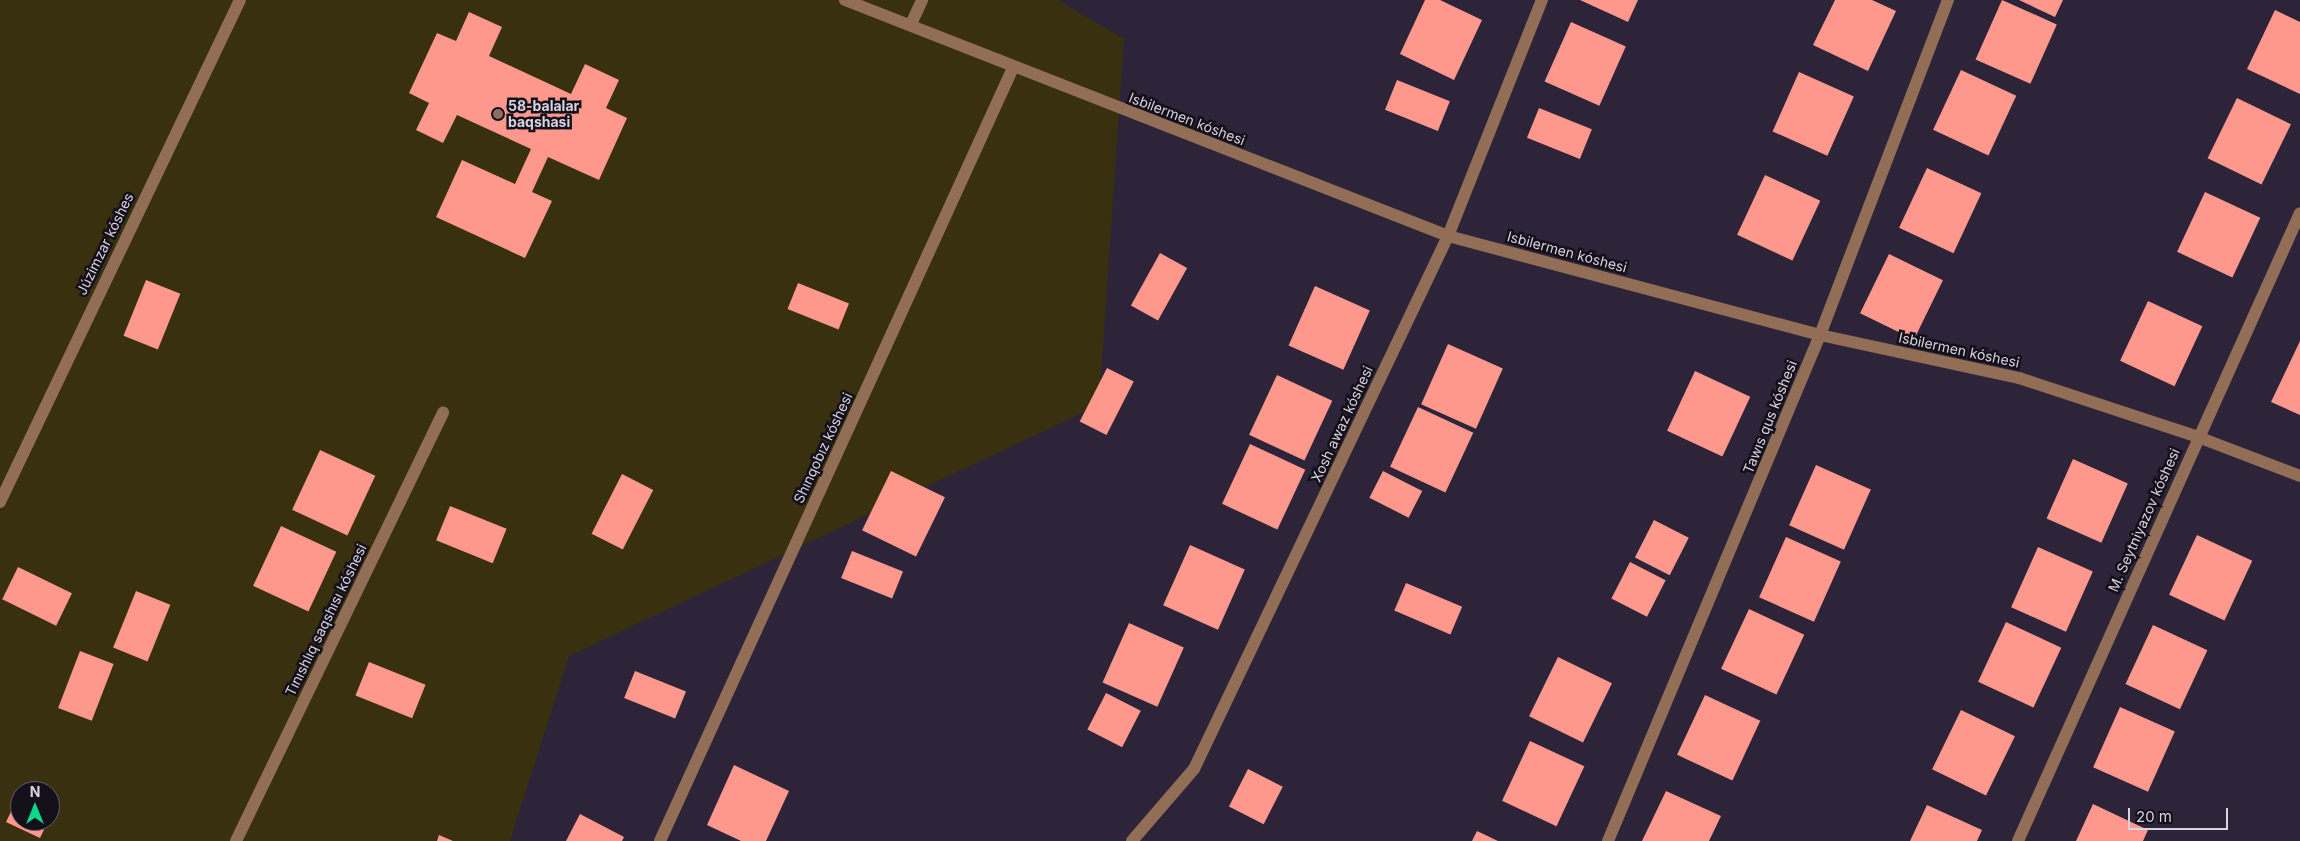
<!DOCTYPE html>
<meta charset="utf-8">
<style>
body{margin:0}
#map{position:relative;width:2300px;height:841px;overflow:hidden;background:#2d2439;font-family:Inter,sans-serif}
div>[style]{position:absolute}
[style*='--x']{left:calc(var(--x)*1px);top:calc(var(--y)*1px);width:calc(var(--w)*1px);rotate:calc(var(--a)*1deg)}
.sand>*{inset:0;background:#38300f}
.building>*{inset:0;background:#fe978c;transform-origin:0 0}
.minor>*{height:12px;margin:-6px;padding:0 6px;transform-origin:6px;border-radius:6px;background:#916e55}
.dots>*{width:14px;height:14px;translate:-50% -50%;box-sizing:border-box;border:2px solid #141019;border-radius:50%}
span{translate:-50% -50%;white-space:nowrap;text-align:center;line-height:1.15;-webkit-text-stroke:5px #141019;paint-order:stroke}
.poi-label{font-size:14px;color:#d8d3e1;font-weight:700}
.left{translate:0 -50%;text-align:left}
.street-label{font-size:14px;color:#d8d3e1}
.north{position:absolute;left:10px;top:781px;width:50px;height:50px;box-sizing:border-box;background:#141019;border:1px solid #625e69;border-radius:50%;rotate:0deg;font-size:14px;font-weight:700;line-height:20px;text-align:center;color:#d8d3e1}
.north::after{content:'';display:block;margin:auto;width:18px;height:22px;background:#0ad98b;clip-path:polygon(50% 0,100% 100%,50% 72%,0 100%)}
.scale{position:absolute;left:2128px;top:808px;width:100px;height:22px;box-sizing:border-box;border:2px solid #d8d3e1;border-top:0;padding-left:6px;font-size:15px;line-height:18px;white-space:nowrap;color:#d8d3e1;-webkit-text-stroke:4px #141019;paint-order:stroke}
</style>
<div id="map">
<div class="sand">
<i style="clip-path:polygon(evenodd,0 0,1058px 0,1124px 39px,1099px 405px,569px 656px,510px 841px,0 841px,0 0,20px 791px,50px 791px,50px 821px,20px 821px,20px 791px)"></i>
</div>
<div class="building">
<i style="clip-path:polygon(1425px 0,1440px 0,1482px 20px,1454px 80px,1400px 54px)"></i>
<i style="clip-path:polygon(1580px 0,1638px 0,1628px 22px)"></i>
<i style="clip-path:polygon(1835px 0,1872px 0,1896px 11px,1868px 71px,1813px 45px)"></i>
<i style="left:2002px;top:0;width:60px;height:65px;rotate:24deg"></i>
<i style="clip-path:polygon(2019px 0,2063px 0,2055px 17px)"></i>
<i style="clip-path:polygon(2275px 10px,2300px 22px,2300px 94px,2247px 69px)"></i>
<i style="clip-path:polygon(469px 12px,502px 27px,489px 56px,571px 94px,585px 64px,619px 80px,606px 108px,627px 118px,599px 180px,548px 157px,532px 192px,552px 201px,525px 258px,436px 217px,462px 160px,515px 184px,531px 149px,457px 115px,443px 143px,416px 130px,429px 103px,409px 93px,437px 33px,456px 41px)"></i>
<i style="left:1571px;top:22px;width:60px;height:65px;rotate:24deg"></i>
<i style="left:1961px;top:70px;width:61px;height:66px;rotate:25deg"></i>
<i style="left:1799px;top:72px;width:60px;height:65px;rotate:24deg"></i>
<i style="left:1397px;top:80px;width:57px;height:32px;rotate:22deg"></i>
<i style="left:2237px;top:98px;width:60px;height:67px;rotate:26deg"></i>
<i style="left:1539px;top:108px;width:57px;height:32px;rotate:22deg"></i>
<i style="left:1927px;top:168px;width:60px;height:66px;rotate:25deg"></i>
<i style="left:1765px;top:175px;width:61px;height:66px;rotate:25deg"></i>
<i style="left:2205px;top:192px;width:61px;height:66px;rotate:25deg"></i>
<i style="left:1160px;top:253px;width:31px;height:60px;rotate:29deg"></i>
<i style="left:1889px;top:254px;width:60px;height:66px;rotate:26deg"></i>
<i style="left:146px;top:280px;width:37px;height:60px;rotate:22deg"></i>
<i style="left:798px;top:283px;width:55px;height:28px;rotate:22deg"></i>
<i style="left:1315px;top:286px;width:60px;height:65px;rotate:24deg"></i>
<i style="left:2148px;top:301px;width:60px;height:66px;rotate:25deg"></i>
<i style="clip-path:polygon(2300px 341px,2300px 415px,2271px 402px)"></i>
<i style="left:1448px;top:344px;width:60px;height:66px;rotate:24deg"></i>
<i style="left:1107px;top:368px;width:30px;height:60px;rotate:27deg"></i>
<i style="left:1695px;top:371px;width:61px;height:66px;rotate:25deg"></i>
<i style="left:1277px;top:375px;width:61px;height:66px;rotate:25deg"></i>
<i style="left:1418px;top:407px;width:61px;height:66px;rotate:25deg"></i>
<i style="left:1250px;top:444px;width:61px;height:66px;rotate:25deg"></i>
<i style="left:320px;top:450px;width:61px;height:66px;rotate:25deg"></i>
<i style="left:2073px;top:459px;width:60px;height:65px;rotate:24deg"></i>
<i style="left:1816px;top:465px;width:60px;height:66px;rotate:24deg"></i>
<i style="left:891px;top:471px;width:60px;height:66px;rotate:26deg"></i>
<i style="left:1383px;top:471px;width:44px;height:30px;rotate:27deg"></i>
<i style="left:622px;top:474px;width:35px;height:67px;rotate:27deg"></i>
<i style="left:450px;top:506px;width:61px;height:37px;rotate:22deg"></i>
<i style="left:1654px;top:520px;width:39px;height:42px;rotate:27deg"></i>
<i style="left:281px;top:526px;width:61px;height:66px;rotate:25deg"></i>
<i style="left:2197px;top:535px;width:61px;height:66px;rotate:25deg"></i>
<i style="left:1786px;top:537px;width:60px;height:66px;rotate:24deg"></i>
<i style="left:1190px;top:545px;width:60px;height:66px;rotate:24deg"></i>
<i style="left:2038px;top:547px;width:60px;height:66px;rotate:24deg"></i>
<i style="left:852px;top:551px;width:55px;height:29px;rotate:22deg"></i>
<i style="left:1630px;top:562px;width:40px;height:41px;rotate:27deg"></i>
<i style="left:18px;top:567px;width:60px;height:36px;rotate:26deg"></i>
<i style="left:1406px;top:583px;width:61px;height:30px;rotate:23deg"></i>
<i style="left:136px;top:591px;width:37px;height:61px;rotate:22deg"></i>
<i style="left:1749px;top:609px;width:61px;height:66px;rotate:25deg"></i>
<i style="left:2006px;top:622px;width:61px;height:66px;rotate:25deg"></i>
<i style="left:1129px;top:623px;width:60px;height:65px;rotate:24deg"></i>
<i style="left:2153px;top:625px;width:60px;height:65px;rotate:25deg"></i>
<i style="left:80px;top:651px;width:36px;height:61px;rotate:21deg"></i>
<i style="left:1558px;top:657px;width:60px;height:66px;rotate:26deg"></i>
<i style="left:369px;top:662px;width:61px;height:36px;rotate:22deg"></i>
<i style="left:635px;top:671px;width:55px;height:29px;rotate:22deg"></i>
<i style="left:1106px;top:693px;width:39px;height:41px;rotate:27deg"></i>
<i style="left:1705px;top:695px;width:61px;height:66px;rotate:25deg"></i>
<i style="left:2120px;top:707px;width:60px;height:66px;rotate:24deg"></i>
<i style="left:1961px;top:710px;width:60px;height:66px;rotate:26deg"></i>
<i style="left:1530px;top:741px;width:60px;height:66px;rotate:25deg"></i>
<i style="clip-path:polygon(734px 765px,789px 791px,766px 841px,741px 841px,707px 825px)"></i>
<i style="left:1248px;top:769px;width:39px;height:42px;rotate:27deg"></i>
<i style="clip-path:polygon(1666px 791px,1721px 816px,1709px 841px,1642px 841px)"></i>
<i style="clip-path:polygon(20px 793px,20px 821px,48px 821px,40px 838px,6px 822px)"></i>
<i style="clip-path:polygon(50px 804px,55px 806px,50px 817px)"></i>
<i style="clip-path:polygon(2093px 804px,2148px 830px,2143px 841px,2076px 841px)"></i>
<i style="clip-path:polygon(1927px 805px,1982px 830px,1977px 841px,1910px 841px)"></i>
<i style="clip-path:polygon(580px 814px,624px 837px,622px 841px,566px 841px)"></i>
<i style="clip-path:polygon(1477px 831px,1498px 841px,1472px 841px)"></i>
<i style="clip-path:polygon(439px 835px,453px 841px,437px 841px)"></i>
</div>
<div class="minor">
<i style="--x:845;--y:0;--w:648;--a:21.37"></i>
<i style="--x:1448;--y:236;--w:385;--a:14.9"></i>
<i style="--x:1820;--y:335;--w:204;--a:12.2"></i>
<i style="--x:2019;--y:378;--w:188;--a:18.2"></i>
<i style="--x:2198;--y:437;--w:109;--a:20.9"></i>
<i style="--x:911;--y:24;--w:26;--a:-65"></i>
<i style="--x:0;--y:502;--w:556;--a:-64.45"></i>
<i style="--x:236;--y:841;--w:476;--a:-64.2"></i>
<i style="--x:660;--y:841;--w:850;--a:-65.46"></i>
<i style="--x:1132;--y:841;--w:95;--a:-49.3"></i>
<i style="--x:1194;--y:769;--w:590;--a:-64.52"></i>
<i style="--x:1448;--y:236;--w:254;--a:-68.3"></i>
<i style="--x:1608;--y:841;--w:549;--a:-67.27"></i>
<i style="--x:1820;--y:335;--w:359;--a:-69.1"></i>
<i style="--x:2018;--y:841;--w:688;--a:-65.82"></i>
</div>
<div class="dots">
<i style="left:498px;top:114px;background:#8d6e63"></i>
</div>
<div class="poi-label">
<span class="left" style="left:508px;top:114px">58-balalar<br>baqshasi</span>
</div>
<div class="street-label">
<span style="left:1187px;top:119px;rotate:21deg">Isbilermen kóshesi</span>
<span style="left:105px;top:244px;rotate:-64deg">Júzimzar kóshes</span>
<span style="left:1567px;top:252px;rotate:15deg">Isbilermen kóshesi</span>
<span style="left:1959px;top:350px;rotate:12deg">Isbilermen kóshesi</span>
<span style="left:1770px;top:417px;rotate:-68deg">Tawıs qus kóshesi</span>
<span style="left:1342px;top:424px;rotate:-65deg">Xosh awaz kóshesi</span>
<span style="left:823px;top:448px;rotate:-65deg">Shınqobız kóshesi</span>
<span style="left:2144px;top:520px;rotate:-66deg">M. Seytniyazov kóshesi</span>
<span style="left:326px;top:620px;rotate:-64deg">Tınıshlıq saqshısı kóshesi</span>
</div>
<div class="north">N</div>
<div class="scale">20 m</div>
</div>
